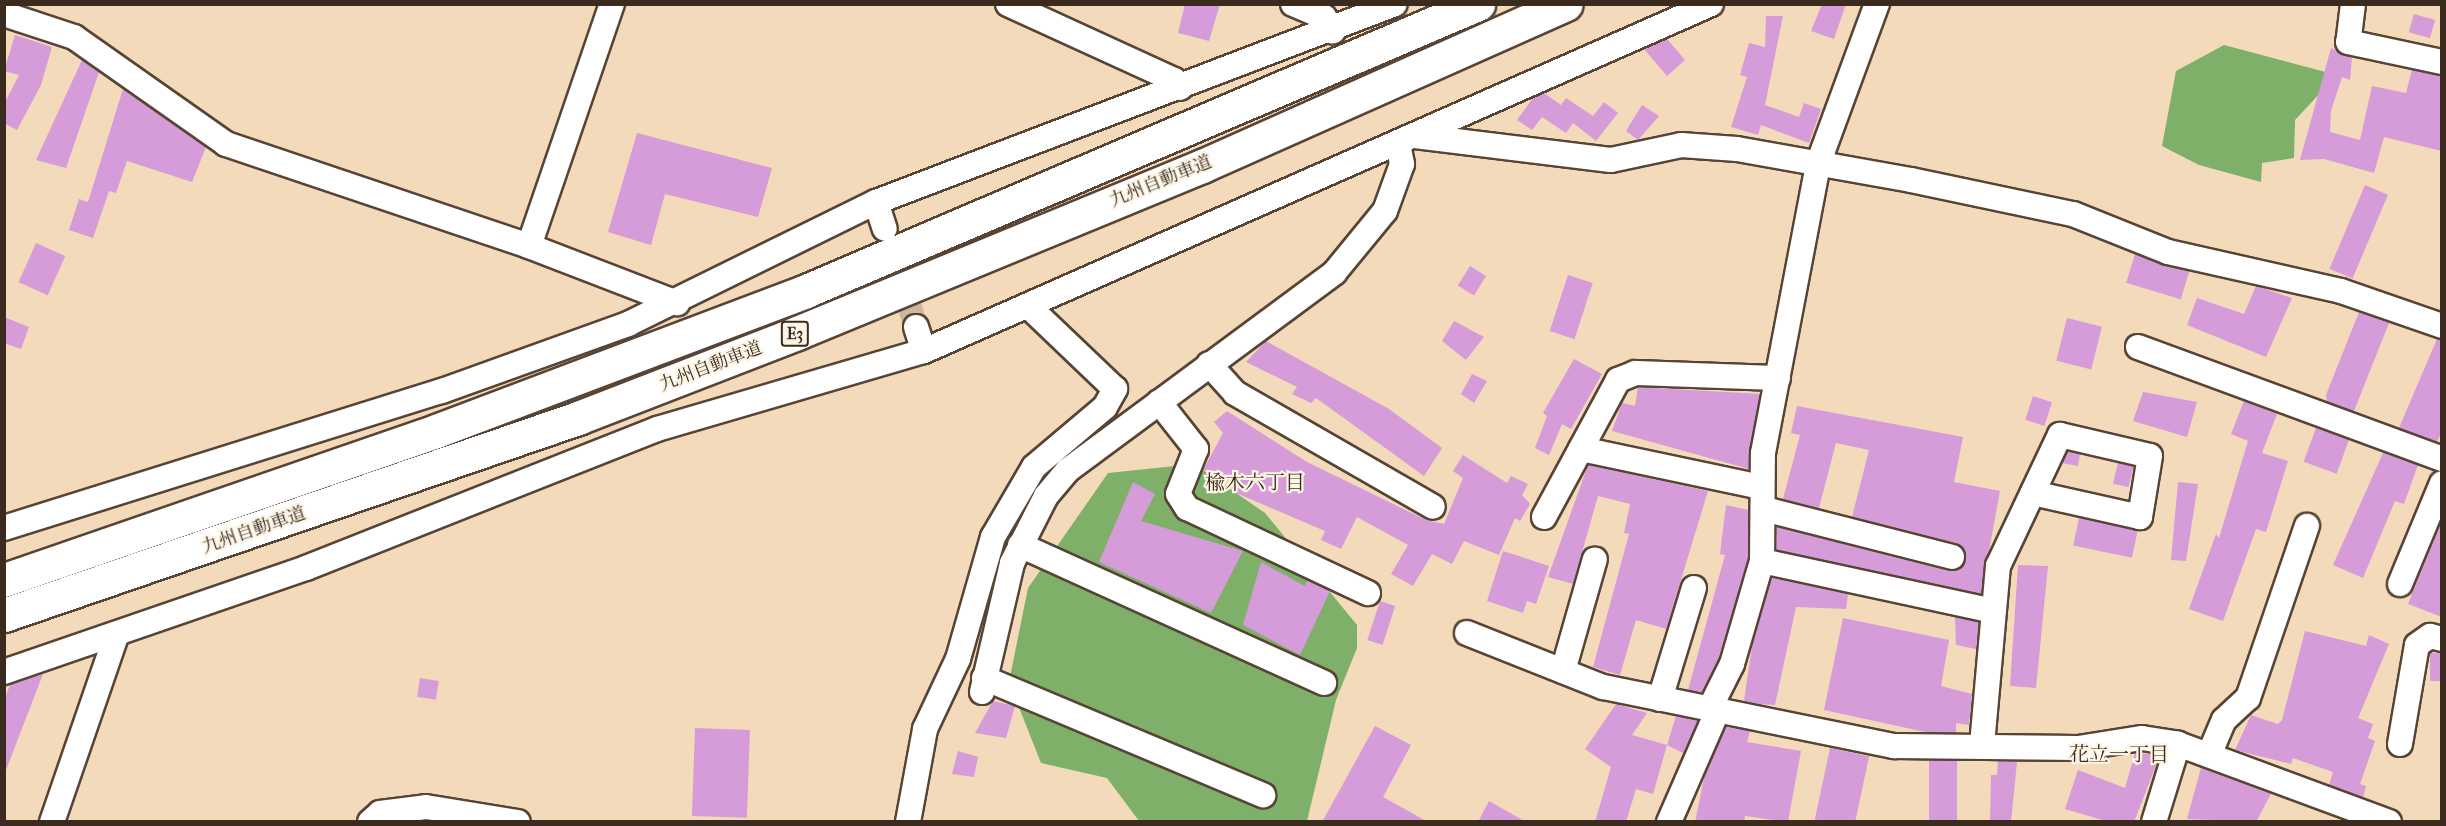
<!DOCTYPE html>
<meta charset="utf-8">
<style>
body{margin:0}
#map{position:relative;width:2446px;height:826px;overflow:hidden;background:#f3daba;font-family:"IM FELL French Canon","Noto Serif JP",serif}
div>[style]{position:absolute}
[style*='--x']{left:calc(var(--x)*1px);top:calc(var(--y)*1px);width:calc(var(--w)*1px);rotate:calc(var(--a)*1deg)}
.forest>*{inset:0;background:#7eb06a}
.building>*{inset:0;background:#d69bd9;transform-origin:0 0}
.minor-tunnel>*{height:24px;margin-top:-12px;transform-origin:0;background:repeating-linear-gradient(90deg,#ceb79b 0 24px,transparent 0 36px)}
.roads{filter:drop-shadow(2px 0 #574435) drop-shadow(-2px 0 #574435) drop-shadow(0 2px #574435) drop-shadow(0 -2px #574435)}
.minor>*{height:24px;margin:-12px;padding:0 12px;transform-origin:12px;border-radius:12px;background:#fff}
.motorway>*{height:33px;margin:-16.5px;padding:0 16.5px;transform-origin:16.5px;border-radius:16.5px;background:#fff}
span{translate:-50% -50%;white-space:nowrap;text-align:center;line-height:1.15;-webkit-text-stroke:4.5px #fcf5e5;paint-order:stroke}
.shield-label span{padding:2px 4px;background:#fcf5e5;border:2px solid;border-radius:4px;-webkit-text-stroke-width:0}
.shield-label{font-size:16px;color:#3b2a1e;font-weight:700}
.street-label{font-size:18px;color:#3b2a1e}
.neighbourhood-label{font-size:20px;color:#3b2a1e}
.frame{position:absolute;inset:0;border:6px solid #3b2a1e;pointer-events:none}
</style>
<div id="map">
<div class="forest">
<i style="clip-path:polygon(2224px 45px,2337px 75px,2295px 120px,2294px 158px,2262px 163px,2261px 182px,2199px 165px,2162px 146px,2176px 71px)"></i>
<i style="clip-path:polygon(1194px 464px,1265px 513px,1357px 625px,1357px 648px,1336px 700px,1307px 821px,1139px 821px,1107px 778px,1041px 763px,1009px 682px,1028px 588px,1108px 473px)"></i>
</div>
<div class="building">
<i style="clip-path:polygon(1185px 4px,1220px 4px,1209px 41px,1178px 33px)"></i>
<i style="clip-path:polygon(1822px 4px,1846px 4px,1834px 39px,1811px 31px)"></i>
<i style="left:2414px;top:14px;width:22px;height:19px;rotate:16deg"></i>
<i style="clip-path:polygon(1766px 16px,1783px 16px,1765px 105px,1799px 117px,1804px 103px,1821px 109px,1809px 143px,1761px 125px,1758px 135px,1731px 127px,1747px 77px,1740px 75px,1749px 43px,1765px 47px)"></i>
<i style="clip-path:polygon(15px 35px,52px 47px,41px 85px,17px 130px,4px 123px,4px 104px,19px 75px,4px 71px)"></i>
<i style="clip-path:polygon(1667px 39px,1685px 60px,1667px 76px,1644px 49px)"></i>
<i style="clip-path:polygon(2331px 48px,2352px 57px,2350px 80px,2342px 77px,2331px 111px,2330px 132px,2360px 140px,2372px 86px,2406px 93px,2412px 70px,2442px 76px,2442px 151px,2384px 137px,2374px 173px,2324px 159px,2300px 160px)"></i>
<i style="clip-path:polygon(82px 60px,99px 72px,66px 168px,36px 160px)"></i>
<i style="clip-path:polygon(123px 89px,206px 147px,192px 182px,127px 161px,116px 193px,109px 191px,93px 238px,69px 230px,79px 199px,88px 202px)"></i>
<i style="clip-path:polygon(1544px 93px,1561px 105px,1566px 98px,1593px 116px,1604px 102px,1618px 113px,1596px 141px,1573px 123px,1566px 133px,1542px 117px,1532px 130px,1517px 120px,1533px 98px)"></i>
<i style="clip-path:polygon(1642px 105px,1659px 116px,1638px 140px,1626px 131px)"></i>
<i style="clip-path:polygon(637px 133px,772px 168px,758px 217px,665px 194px,651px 245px,608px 232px)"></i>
<i style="left:2365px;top:185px;width:25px;height:91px;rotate:23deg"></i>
<i style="left:36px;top:243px;width:32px;height:43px;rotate:24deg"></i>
<i style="left:2135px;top:254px;width:57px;height:30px;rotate:17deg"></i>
<i style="left:1470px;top:266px;width:19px;height:23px;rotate:32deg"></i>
<i style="left:1568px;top:275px;width:26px;height:59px;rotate:18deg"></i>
<i style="clip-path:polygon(2256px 286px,2292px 298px,2266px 357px,2187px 325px,2197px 298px,2244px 314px)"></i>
<i style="clip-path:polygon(2359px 312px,2389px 323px,2354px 411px,2327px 402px,2326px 395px)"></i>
<i style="clip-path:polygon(4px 317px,29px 327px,21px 349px,4px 343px)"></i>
<i style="left:2067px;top:318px;width:36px;height:44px;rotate:14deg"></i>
<i style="clip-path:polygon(1454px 321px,1484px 337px,1466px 360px,1442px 341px)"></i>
<i style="clip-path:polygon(2437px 339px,2442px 340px,2442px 431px,2437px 442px,2399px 428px)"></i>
<i style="clip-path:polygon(1266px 341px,1389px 409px,1442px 448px,1424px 476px,1316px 398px,1311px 403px,1292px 394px,1297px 387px,1246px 362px)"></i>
<i style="clip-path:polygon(1574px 359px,1602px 374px,1571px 429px,1562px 424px,1549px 455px,1535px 448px,1547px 416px,1543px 413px)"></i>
<i style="clip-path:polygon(1472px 374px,1487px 381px,1474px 403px,1461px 394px)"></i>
<i style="clip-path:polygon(1638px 387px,1760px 394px,1749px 469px,1612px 431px,1622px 403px,1635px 406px)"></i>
<i style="clip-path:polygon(2143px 392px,2197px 402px,2187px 437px,2133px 421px)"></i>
<i style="left:2033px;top:396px;width:20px;height:25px;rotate:18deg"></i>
<i style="clip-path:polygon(2244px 401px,2277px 414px,2262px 453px,2288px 461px,2266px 532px,2256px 529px,2223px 621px,2189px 609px,2216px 534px,2219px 538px,2248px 441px,2231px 434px)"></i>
<i style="clip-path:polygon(1797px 406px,1963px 437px,1954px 482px,2000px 491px,1981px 594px,1776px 550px,1777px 527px,1948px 571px,1966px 560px,1956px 543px,1852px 517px,1869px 450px,1836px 443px,1819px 508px,1783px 499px,1800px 435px,1791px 433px)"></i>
<i style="clip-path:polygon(1227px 411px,1307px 462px,1426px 520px,1444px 524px,1463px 478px,1453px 471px,1463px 455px,1507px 483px,1511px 476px,1528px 484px,1522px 495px,1530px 504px,1520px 521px,1515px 518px,1499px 555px,1464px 541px,1452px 564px,1432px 554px,1413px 586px,1391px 574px,1408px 545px,1357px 517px,1341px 549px,1321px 540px,1325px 531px,1236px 493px,1239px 484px,1203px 470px,1223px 433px,1214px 422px)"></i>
<i style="left:2316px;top:428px;width:35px;height:36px;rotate:20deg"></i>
<i style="clip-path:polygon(2068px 451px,2080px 454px,2078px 466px,2062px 463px)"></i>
<i style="clip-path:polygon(2383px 453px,2418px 465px,2404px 504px,2395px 501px,2363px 578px,2333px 565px)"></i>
<i style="left:2118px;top:463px;width:16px;height:21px;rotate:14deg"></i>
<i style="clip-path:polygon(1588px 465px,1708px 491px,1666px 629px,1636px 620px,1620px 675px,1593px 667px,1629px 534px,1624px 533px,1630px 504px,1598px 496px,1573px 584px,1548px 577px)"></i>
<i style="clip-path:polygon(1133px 482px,1155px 494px,1141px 521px,1243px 551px,1211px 613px,1099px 562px)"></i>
<i style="clip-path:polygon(2178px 482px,2198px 484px,2186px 561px,2171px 560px)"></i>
<i style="clip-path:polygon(1726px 505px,1748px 510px,1748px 559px,1718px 660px,1702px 692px,1688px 690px,1725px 555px,1720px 554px)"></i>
<i style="left:2079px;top:518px;width:60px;height:28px;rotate:12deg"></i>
<i style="clip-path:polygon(2442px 521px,2442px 617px,2408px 604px)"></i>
<i style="clip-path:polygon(1503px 551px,1549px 566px,1536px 604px,1527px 601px,1523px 613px,1487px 601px)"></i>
<i style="clip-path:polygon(1261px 562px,1305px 586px,1307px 580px,1330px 591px,1300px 655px,1243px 625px)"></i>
<i style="clip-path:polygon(2018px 565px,2048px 566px,2036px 688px,2010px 686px)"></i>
<i style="clip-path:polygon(1772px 578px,1848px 594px,1846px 609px,1796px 607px,1775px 705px,1759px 704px,1744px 701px,1752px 646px)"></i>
<i style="left:1380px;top:601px;width:16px;height:41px;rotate:18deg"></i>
<i style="clip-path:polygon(1955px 617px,1979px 622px,1976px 649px,1956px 645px)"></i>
<i style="clip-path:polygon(1843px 618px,1949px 640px,1941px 686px,1972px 694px,1969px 725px,1956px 723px,1956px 732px,1925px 732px,1824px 710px)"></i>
<i style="clip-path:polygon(2305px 631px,2366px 646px,2369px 635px,2389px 644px,2358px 718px,2373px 724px,2368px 738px,2375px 741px,2360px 784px,2366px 786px,2363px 797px,2329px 785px,2333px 772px,2293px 758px,2291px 764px,2235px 750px,2251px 715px,2278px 724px,2282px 720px)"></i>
<i style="left:2430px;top:653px;width:12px;height:28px"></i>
<i style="clip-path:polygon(43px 674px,6px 770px,4px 770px,4px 700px,10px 685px)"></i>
<i style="left:420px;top:678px;width:19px;height:19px;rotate:9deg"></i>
<i style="clip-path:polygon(993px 701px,1015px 706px,1006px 738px,975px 733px)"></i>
<i style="clip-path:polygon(1616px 704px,1647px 713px,1632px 735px,1667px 745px,1653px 794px,1636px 789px,1626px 822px,1595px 822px,1611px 767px,1585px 749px)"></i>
<i style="clip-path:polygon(1676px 716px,1698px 721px,1683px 753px,1667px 745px)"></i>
<i style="clip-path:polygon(1375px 726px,1411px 745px,1383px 797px,1428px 822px,1322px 822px)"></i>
<i style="clip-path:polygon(1726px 727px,1750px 731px,1747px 742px,1801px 751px,1788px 822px,1745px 816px,1744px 822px,1695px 822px,1704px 778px)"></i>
<i style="left:695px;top:728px;width:55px;height:88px;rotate:2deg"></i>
<i style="left:1830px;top:748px;width:40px;height:73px;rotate:12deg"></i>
<i style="clip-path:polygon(958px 751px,978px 757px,974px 777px,952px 774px)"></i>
<i style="clip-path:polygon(2135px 753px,2160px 755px,2134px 822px,2109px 822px,2065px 809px,2078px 770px,2125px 788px)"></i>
<i style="left:1929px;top:761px;width:28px;height:61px"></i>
<i style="clip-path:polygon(1998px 761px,2017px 762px,2011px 822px,1990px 822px,1991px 775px,1997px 775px)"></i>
<i style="clip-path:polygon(2201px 768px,2271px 794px,2256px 822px,2187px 819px)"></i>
<i style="clip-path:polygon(1489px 801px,1526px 822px,1478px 822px)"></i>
</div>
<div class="minor-tunnel">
<i style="--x:888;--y:238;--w:93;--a:72.5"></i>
</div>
<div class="roads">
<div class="minor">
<i style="--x:1008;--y:4;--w:183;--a:24.6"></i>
<i style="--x:1174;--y:80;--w:10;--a:53"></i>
<i style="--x:1293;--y:4;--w:34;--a:23"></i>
<i style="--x:1324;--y:17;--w:17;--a:59"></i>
<i style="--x:2353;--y:4;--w:38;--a:97"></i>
<i style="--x:2348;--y:42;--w:96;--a:12"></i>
<i style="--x:4;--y:14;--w:74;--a:18.2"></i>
<i style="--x:74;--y:37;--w:186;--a:35.1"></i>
<i style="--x:226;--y:144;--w:320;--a:18.6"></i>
<i style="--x:529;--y:246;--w:159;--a:21.1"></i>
<i style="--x:1415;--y:136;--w:197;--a:7"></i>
<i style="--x:1611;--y:160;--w:72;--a:-12.1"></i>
<i style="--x:1681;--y:145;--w:56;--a:4.1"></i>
<i style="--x:1737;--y:149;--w:177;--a:10.1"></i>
<i style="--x:1911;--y:180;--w:166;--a:11.9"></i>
<i style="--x:2073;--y:214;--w:102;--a:21.8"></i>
<i style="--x:2168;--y:252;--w:177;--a:12.7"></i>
<i style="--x:2341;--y:291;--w:107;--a:19.1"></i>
<i style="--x:876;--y:202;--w:28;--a:72"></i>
<i style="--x:529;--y:246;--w:256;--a:-71.1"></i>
<i style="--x:916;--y:327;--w:25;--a:72"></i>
<i style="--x:2138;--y:347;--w:324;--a:20.2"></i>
<i style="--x:1209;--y:364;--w:39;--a:48"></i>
<i style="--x:1235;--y:393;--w:228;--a:29.9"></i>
<i style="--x:1159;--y:402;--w:60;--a:51.8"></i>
<i style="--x:1196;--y:449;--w:48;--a:111.8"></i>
<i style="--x:1178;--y:494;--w:17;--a:57"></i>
<i style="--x:1187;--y:508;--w:200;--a:25.2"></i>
<i style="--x:1581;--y:449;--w:184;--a:11.9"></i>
<i style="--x:1764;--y:509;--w:194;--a:14.3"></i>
<i style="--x:1544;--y:517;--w:156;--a:-61.6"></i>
<i style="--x:1618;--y:380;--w:18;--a:-22"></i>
<i style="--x:1635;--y:373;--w:143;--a:2"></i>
<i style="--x:4;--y:528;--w:459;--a:-17.4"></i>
<i style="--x:442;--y:391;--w:198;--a:-19.8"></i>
<i style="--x:628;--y:324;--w:276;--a:-26.2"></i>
<i style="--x:876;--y:202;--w:555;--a:-20.88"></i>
<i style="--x:1020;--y:545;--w:334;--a:24.4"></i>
<i style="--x:1762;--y:561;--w:237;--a:12.2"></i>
<i style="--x:2400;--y:584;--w:109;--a:-67.4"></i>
<i style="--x:1467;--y:633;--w:146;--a:21.7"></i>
<i style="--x:1603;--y:687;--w:297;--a:11.5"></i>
<i style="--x:1894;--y:746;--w:184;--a:0.6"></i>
<i style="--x:2078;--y:748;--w:65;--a:-8.9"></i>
<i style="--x:2142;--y:738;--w:36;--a:9"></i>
<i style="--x:2178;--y:744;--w:225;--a:20.3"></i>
<i style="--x:1563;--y:671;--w:116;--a:-74.1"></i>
<i style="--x:4;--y:672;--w:319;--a:-19"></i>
<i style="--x:306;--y:568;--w:378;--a:-21.6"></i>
<i style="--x:657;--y:429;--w:278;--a:-16.3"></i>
<i style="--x:924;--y:351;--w:860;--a:-23.79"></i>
<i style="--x:984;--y:678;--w:303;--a:22.8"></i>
<i style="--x:982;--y:692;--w:132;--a:-76.9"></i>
<i style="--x:1012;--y:563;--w:75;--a:-63.1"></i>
<i style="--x:1046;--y:496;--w:34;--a:-50"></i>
<i style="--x:1068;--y:470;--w:331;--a:-36.5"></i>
<i style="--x:1334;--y:273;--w:80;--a:-50.6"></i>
<i style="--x:1385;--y:211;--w:50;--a:-70.1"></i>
<i style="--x:1402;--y:164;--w:21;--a:-101"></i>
<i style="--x:1660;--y:699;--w:116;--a:-73"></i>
<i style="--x:1710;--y:708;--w:49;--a:-63.4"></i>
<i style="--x:1732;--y:664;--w:107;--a:-73.8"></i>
<i style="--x:1762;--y:561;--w:108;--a:-89.5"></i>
<i style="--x:1763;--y:453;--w:294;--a:-79.2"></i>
<i style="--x:1818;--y:164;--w:171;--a:-69.8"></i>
<i style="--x:2400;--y:744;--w:100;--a:-80.3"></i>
<i style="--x:2417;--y:645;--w:16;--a:-35"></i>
<i style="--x:2430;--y:636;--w:12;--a:14"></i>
<i style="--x:1982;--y:745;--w:180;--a:-84.9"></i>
<i style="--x:1998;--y:566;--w:145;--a:-64.7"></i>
<i style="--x:2060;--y:435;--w:92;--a:13.1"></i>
<i style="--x:2150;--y:456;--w:62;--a:99.3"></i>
<i style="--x:2140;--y:517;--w:110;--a:-167.4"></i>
<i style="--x:2209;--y:755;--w:38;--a:-67"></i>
<i style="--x:2224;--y:720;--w:33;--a:-43"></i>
<i style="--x:2248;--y:698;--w:182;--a:-71.1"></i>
<i style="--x:52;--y:822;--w:197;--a:-71"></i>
<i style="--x:370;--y:822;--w:13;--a:-42"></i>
<i style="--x:380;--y:813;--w:46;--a:-7.4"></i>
<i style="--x:426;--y:807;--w:93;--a:9.3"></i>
<i style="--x:908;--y:822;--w:95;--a:-79.6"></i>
<i style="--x:925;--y:729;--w:77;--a:-64.8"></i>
<i style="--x:958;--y:659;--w:127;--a:-74"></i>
<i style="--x:993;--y:537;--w:81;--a:-59.6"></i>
<i style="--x:1034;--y:467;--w:93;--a:-40.2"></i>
<i style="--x:1105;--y:407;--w:21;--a:-61"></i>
<i style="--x:1115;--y:389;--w:120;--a:-136.3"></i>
<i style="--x:1669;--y:822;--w:122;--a:-66.4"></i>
<i style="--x:2154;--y:822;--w:82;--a:-72.9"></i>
</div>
<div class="motorway">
<i style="--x:4;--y:580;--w:457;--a:-19"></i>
<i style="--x:436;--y:431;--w:396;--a:-20.7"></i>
<i style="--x:806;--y:291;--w:731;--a:-23.13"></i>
<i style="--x:4;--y:615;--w:607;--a:-18.94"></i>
<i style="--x:578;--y:418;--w:235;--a:-21.2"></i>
<i style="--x:797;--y:333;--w:438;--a:-22.4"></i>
<i style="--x:1202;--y:166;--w:398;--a:-24"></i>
</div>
</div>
<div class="shield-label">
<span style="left:795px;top:334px">E3</span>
</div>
<div class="street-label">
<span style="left:1161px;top:182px;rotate:-22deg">九州自動車道</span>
<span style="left:711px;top:367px;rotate:-21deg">九州自動車道</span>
<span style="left:254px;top:531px;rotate:-19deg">九州自動車道</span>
</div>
<div class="neighbourhood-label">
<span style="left:1255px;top:482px">楡木六丁目</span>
<span style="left:2119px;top:754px">花立一丁目</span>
</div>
<div class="frame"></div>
</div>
